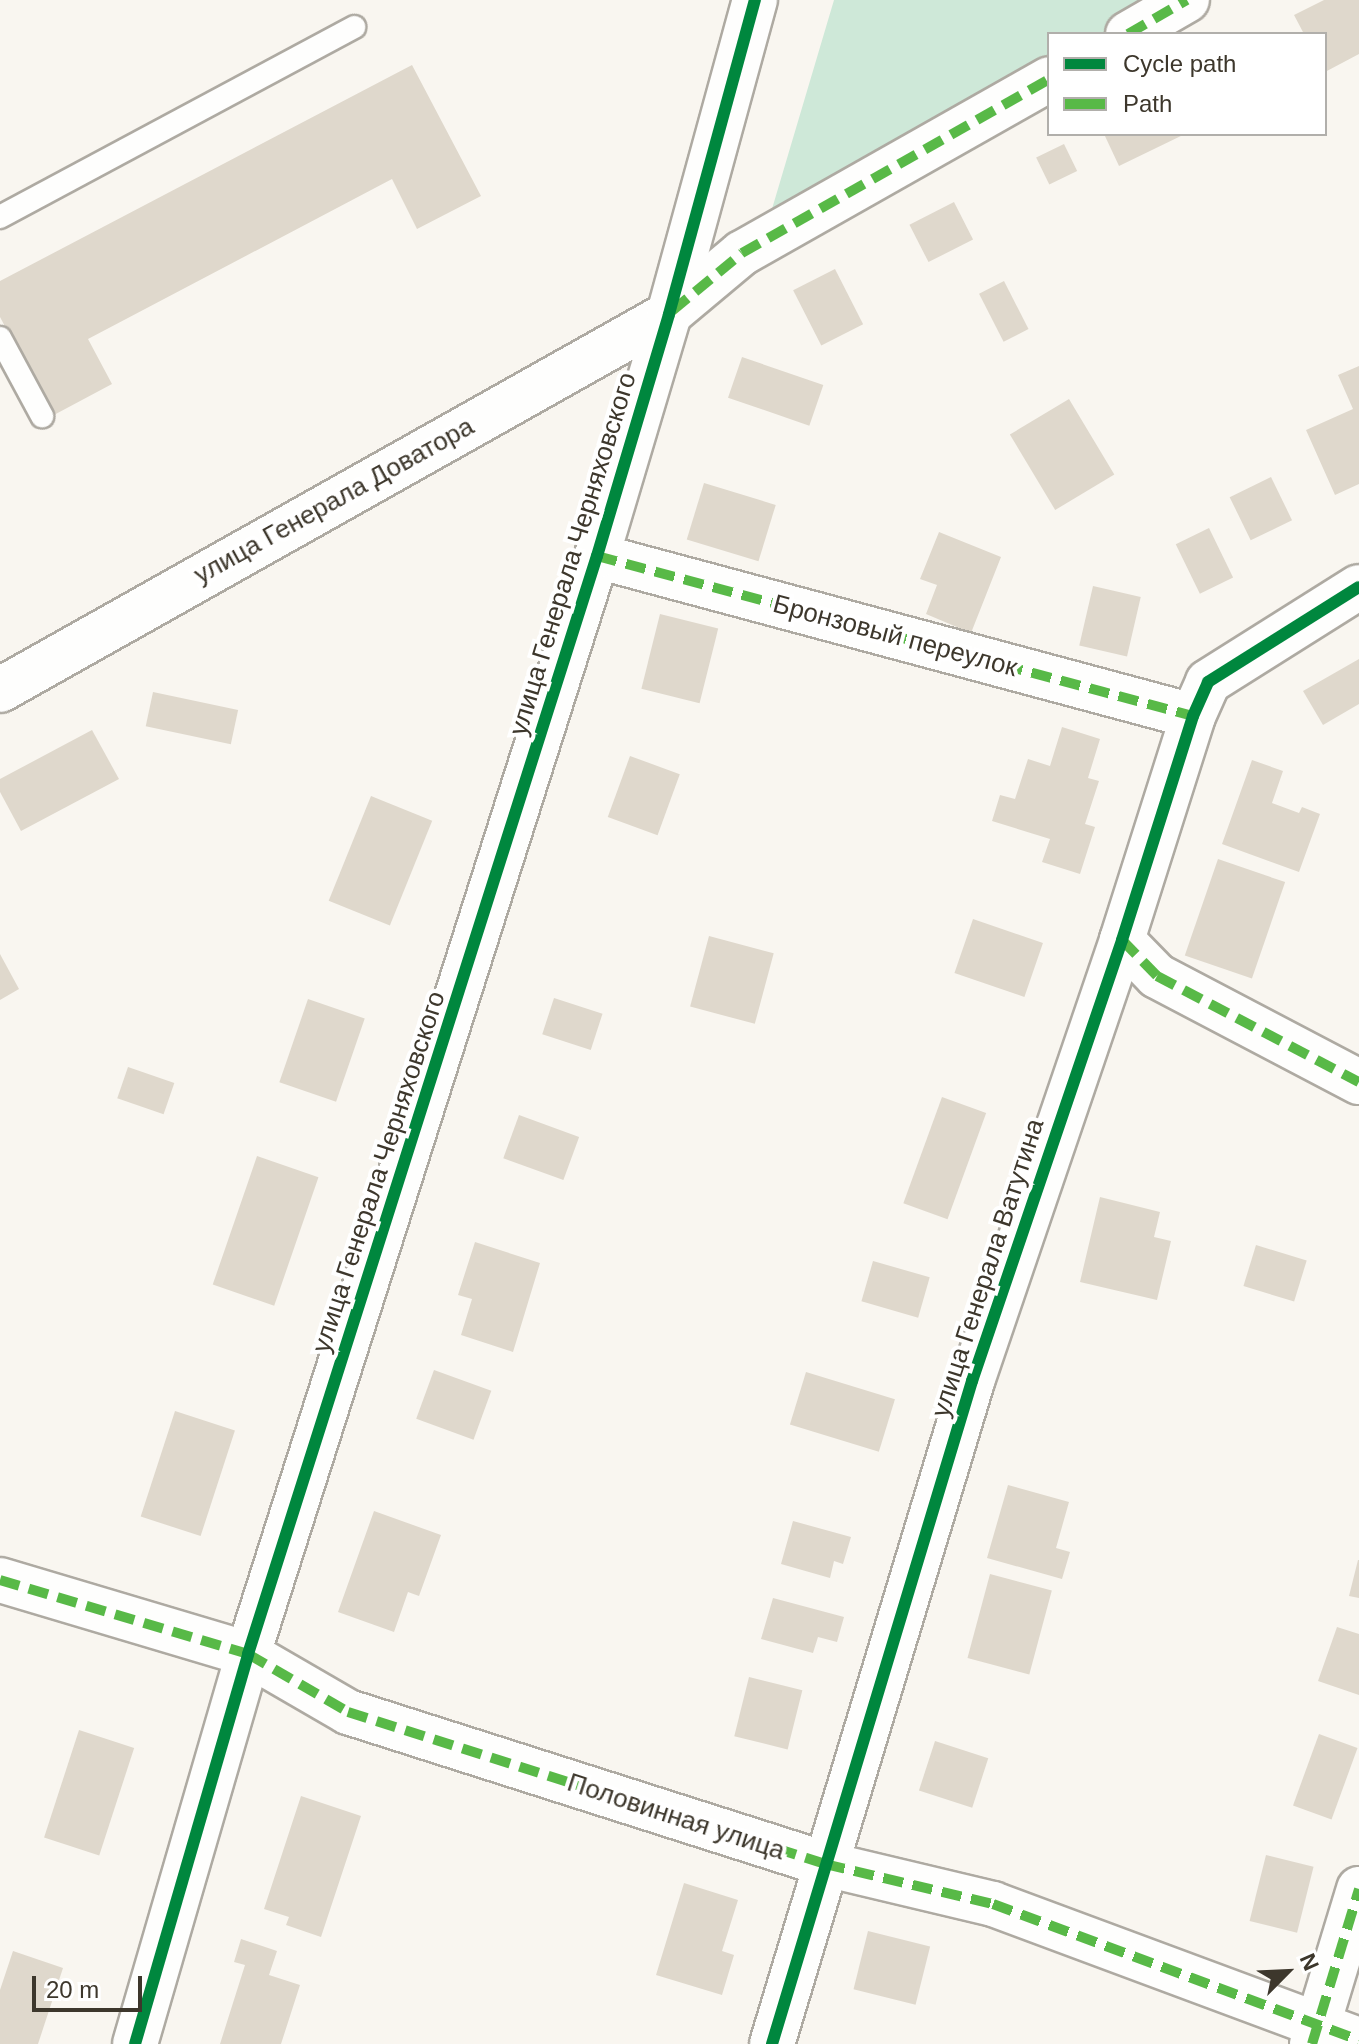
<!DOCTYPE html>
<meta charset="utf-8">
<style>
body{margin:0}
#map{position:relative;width:1359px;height:2044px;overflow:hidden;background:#f9f6f0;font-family:Helvetica,sans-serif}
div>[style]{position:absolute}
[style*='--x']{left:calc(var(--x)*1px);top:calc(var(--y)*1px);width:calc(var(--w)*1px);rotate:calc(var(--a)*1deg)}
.green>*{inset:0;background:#cee8d8}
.building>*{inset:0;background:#dfd8cc;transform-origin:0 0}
.roads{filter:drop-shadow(2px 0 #aeaaa2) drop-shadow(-2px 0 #aeaaa2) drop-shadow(0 2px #aeaaa2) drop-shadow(0 -2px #aeaaa2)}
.lane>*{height:22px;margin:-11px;padding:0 11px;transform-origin:11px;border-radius:11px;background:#fefefd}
.street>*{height:44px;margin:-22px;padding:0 22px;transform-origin:22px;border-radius:22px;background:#fefefd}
.secondary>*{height:44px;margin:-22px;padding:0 22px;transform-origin:22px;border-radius:22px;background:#fefefd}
.quiet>*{height:10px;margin-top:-5px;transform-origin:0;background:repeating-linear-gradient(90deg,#58b947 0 20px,transparent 0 30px)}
.cycleway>*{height:12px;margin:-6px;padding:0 6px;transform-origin:6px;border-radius:6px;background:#00873e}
span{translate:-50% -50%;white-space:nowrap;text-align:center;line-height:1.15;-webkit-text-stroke:8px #fff;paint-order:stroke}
.street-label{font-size:26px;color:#3d372c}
.legend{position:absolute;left:1047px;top:32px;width:280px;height:104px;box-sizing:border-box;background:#fff;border:2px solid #b1afab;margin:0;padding:10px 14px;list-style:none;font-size:24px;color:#3d372c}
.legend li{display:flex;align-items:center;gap:16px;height:40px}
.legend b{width:40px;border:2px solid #b1afab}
.north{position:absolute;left:1247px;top:1932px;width:80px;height:80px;-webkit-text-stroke:6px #fff;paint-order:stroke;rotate:66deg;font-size:22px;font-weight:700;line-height:32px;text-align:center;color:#3d372c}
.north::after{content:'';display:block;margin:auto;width:28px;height:36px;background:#3d372c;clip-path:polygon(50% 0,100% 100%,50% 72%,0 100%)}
.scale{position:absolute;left:32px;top:1976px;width:110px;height:36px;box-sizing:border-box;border:4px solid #3d372c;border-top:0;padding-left:10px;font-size:24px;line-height:28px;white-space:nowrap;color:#3d372c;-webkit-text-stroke:6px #fff;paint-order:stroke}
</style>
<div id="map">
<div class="green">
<i style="clip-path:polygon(834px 0,1171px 0,1109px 34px,1049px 34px,1049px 66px,769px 219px)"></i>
</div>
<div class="building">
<i style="clip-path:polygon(1324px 0,1359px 0,1359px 54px,1325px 72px,1325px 34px,1304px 34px,1294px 15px)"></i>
<i style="clip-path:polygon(412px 65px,481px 196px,417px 229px,392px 179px,88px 339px,112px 384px,52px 416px,0 317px,0 281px)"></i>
<i style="clip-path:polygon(1104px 134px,1185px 134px,1119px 166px)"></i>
<i style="left:1064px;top:144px;width:30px;height:31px;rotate:64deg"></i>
<i style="left:954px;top:202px;width:42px;height:50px;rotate:63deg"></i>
<i style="left:835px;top:269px;width:62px;height:47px;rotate:63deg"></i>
<i style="left:1004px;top:281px;width:54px;height:28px;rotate:63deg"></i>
<i style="left:742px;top:357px;width:86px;height:43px;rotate:19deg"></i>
<i style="clip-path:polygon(1359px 366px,1359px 484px,1335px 495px,1306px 430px,1353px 409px,1338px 375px)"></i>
<i style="left:1069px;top:399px;width:88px;height:69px;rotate:59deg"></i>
<i style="left:1271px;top:477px;width:48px;height:46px;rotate:64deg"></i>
<i style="left:704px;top:483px;width:75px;height:59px;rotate:17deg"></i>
<i style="left:1209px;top:528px;width:55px;height:37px;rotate:64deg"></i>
<i style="clip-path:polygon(939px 532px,1001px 557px,971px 633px,926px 614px,937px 585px,920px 579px)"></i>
<i style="left:1093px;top:586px;width:49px;height:61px;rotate:13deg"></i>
<i style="left:660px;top:614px;width:60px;height:77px;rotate:14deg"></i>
<i style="clip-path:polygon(1359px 659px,1359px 704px,1323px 725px,1303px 691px)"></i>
<i style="left:153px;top:692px;width:87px;height:35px;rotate:12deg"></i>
<i style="clip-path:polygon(1062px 727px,1100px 739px,1088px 778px,1099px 781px,1085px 824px,1095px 827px,1080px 874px,1042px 862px,1050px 839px,992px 821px,1000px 795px,1015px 799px,1028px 759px,1050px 766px)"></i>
<i style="clip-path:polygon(92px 730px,119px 779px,21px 831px,0 792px,0 779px)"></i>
<i style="left:630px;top:756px;width:53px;height:65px;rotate:20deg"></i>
<i style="clip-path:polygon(1252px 760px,1283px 771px,1272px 803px,1299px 813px,1302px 807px,1320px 814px,1299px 872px,1222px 844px)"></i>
<i style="left:371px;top:796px;width:66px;height:113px;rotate:22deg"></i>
<i style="left:1218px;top:859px;width:71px;height:102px;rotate:19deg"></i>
<i style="left:973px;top:919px;width:74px;height:57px;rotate:19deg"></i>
<i style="left:709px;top:936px;width:67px;height:73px;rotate:15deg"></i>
<i style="clip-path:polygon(0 954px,19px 989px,0 1000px)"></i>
<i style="left:554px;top:998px;width:51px;height:38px;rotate:18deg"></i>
<i style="left:308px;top:999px;width:60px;height:88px;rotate:19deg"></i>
<i style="left:128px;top:1067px;width:49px;height:33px;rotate:19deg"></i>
<i style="left:942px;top:1097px;width:47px;height:113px;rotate:20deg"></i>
<i style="left:519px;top:1115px;width:64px;height:46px;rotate:20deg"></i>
<i style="left:257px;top:1156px;width:65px;height:136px;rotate:19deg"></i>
<i style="clip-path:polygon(1100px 1197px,1160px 1212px,1154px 1237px,1171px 1241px,1157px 1300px,1080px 1282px)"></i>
<i style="clip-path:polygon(475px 1242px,540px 1263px,513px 1352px,461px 1335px,472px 1299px,458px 1295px)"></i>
<i style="left:1256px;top:1245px;width:53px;height:43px;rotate:17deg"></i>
<i style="left:873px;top:1261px;width:59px;height:42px;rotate:16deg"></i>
<i style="left:434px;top:1370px;width:61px;height:52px;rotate:20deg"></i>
<i style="left:806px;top:1372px;width:93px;height:55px;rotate:17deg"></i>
<i style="left:175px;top:1411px;width:63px;height:111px;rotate:18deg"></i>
<i style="clip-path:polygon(1008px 1485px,1069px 1502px,1056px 1548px,1070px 1552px,1062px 1579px,987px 1558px)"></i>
<i style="clip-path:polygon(374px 1511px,441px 1535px,419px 1596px,408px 1592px,394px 1632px,338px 1612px)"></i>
<i style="clip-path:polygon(793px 1521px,851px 1537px,843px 1564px,834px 1561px,830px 1578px,781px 1564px)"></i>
<i style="clip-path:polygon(1358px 1560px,1359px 1560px,1359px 1598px,1349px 1596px)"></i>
<i style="left:990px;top:1574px;width:64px;height:87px;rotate:15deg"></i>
<i style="clip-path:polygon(773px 1598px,844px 1617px,837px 1642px,818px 1637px,813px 1653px,761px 1639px)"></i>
<i style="clip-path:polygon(1337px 1627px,1359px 1634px,1359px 1695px,1318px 1681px)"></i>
<i style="left:749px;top:1677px;width:55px;height:61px;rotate:14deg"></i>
<i style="left:79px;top:1730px;width:58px;height:113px;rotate:18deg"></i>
<i style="left:1319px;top:1734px;width:41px;height:76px;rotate:20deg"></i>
<i style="left:935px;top:1741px;width:56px;height:52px;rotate:18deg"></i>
<i style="clip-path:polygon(301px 1796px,361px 1816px,321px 1937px,286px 1925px,289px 1917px,264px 1909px)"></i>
<i style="left:1266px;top:1855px;width:49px;height:68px;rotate:14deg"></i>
<i style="clip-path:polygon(684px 1883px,738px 1900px,722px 1951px,734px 1955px,722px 1995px,656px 1975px)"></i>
<i style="left:868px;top:1931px;width:64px;height:60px;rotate:14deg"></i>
<i style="clip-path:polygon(241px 1939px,277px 1951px,269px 1975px,300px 1985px,281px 2044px,220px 2044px,245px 1965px,234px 1962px)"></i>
<i style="clip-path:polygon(13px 1951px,63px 1968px,38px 2044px,0 2044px,0 1990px)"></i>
</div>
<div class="roads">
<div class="lane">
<i style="--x:0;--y:217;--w:402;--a:-28.2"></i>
<i style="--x:0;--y:338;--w:89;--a:61.7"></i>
</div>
<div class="street">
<i style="--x:1128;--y:34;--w:68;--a:-30"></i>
<i style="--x:669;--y:314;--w:95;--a:-39.9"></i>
<i style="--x:742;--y:253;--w:353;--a:-29.5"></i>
<i style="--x:597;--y:556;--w:617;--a:15.03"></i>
<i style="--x:1122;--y:940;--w:50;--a:45.8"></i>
<i style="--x:1157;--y:976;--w:228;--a:27.7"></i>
<i style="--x:0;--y:1580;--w:259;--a:16.6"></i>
<i style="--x:248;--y:1654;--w:116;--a:30.1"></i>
<i style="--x:348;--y:1712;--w:501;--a:17.67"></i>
<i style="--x:825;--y:1864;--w:173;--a:13.4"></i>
<i style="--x:993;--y:1904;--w:390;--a:20.4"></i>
<i style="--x:772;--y:2044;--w:693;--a:-73.21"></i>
<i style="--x:972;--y:1381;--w:466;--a:-71.2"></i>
<i style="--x:1122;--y:940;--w:235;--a:-72.4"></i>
<i style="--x:1193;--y:716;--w:37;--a:-66"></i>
<i style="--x:1208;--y:682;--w:178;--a:-32.2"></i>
<i style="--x:1312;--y:2044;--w:162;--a:-73.1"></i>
</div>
<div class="secondary">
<i style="--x:0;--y:690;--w:767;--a:-29.34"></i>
<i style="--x:135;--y:2044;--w:406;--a:-73.8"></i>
<i style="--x:248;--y:1654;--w:1152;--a:-72.37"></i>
<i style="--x:597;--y:556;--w:252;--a:-73.4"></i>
<i style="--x:669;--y:314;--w:326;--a:-74.7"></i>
</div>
</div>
<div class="quiet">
<i style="--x:1128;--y:34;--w:68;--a:-30"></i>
<i style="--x:672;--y:311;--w:91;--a:-39.6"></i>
<i style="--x:742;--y:253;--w:353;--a:-29.5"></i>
<i style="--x:597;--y:556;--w:617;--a:15.03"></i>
<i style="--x:1122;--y:940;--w:50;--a:45.8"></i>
<i style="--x:1157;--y:976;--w:228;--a:27.7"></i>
<i style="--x:0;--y:1580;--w:259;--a:16.6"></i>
<i style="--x:248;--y:1654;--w:116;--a:30.1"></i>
<i style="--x:348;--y:1712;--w:501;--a:17.67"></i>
<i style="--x:825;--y:1864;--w:173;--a:13.4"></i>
<i style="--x:993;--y:1904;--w:390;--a:20.4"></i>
<i style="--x:1312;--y:2044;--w:162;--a:-73.1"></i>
</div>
<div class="cycleway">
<i style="--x:135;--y:2044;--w:406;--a:-73.8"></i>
<i style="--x:248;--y:1654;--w:1152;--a:-72.37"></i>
<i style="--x:597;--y:556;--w:252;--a:-73.4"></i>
<i style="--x:669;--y:314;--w:326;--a:-74.7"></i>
<i style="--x:772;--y:2044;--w:693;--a:-73.21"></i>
<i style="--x:972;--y:1381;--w:466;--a:-71.2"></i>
<i style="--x:1122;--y:940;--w:235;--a:-72.4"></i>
<i style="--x:1193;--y:716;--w:37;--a:-66"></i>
<i style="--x:1208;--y:682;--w:178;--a:-32.2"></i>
</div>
<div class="street-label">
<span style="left:334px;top:501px;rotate:-29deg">улица Генерала Доватора</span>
<span style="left:573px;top:554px;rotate:-73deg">улица Генерала Черняховского</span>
<span style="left:895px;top:636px;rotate:15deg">Бронзовый переулок</span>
<span style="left:379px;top:1172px;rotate:-72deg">улица Генерала Черняховского</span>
<span style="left:988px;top:1268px;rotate:-72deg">улица Генерала Ватутина</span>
<span style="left:676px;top:1817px;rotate:18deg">Половинная улица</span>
</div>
<ul class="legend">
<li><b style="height:10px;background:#00873e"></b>Cycle path</li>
<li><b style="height:10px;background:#58b947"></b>Path</li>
</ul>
<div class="north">N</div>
<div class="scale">20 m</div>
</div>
